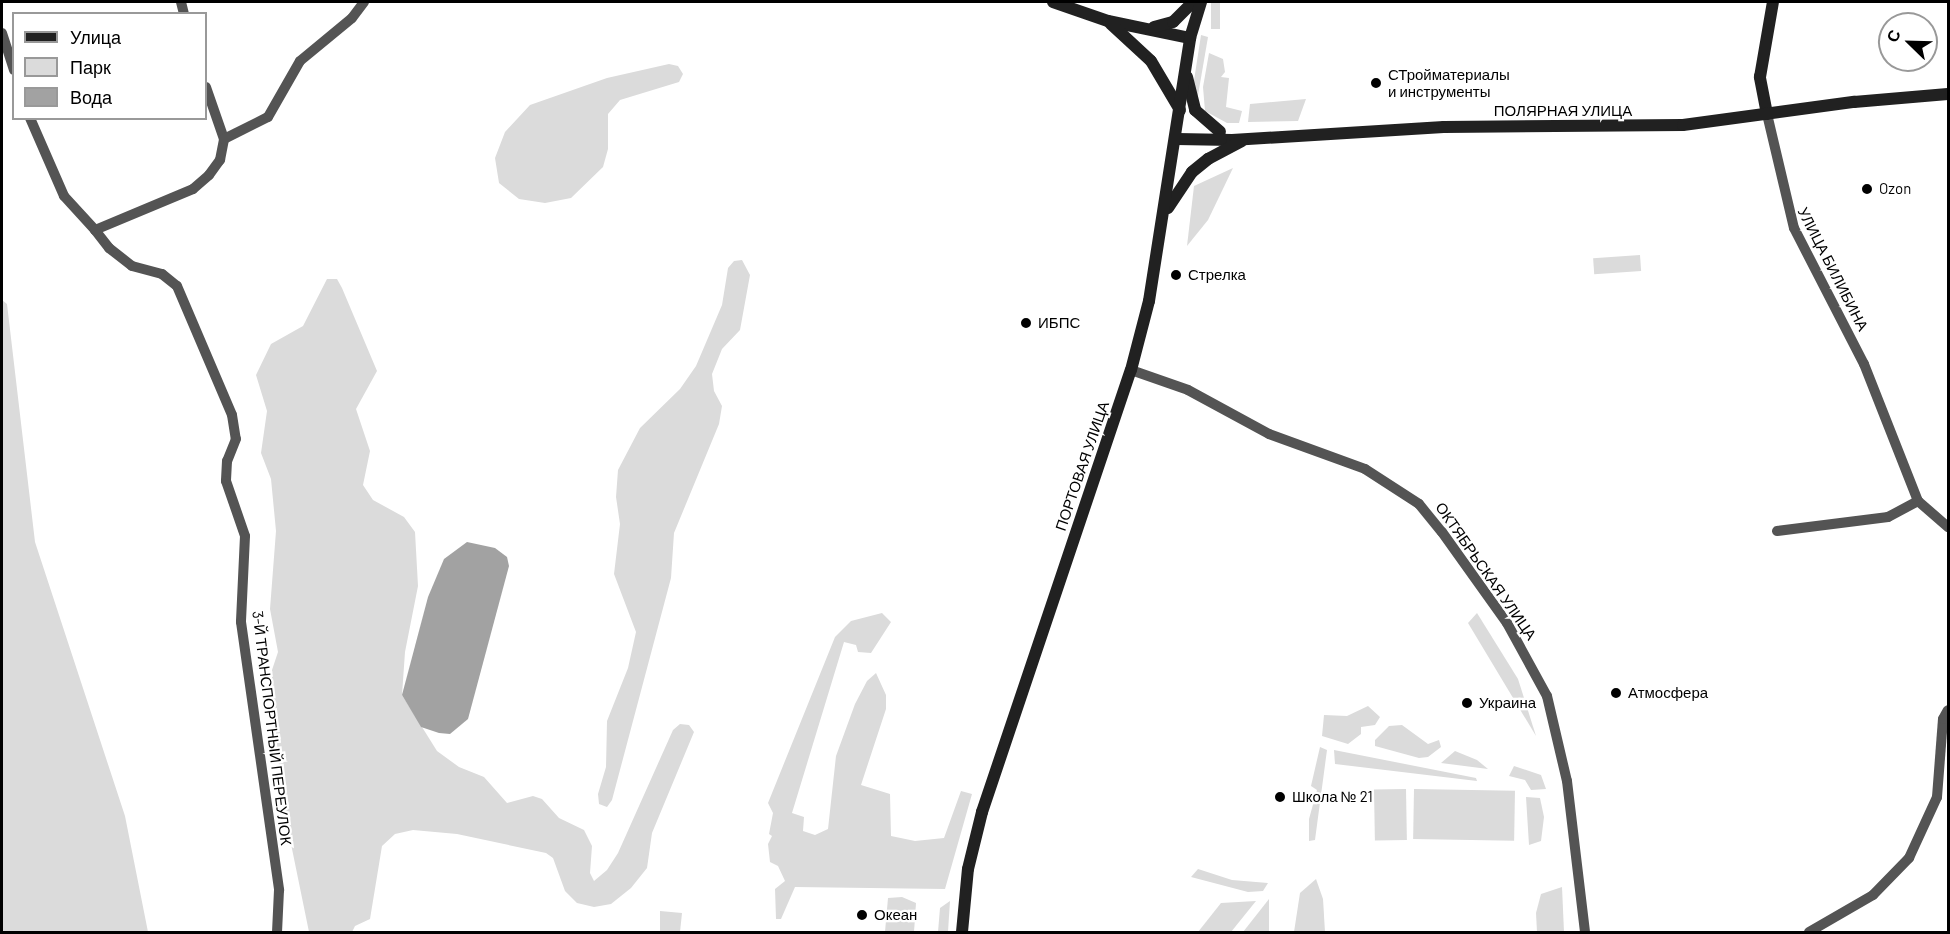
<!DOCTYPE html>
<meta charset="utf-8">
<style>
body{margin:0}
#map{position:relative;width:1950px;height:934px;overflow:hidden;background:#fff;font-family:Barlow,sans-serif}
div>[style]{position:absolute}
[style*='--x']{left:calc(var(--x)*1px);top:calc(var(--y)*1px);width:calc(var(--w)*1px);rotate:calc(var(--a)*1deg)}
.green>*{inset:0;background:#dbdbdb;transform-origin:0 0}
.water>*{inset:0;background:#a2a2a2}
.street>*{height:10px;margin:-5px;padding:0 5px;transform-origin:5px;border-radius:5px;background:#545454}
.secondary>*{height:12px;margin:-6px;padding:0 6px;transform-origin:6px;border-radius:6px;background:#212121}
.dots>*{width:16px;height:16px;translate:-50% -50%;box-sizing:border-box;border:3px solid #fff;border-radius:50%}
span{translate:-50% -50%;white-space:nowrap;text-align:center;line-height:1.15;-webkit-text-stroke:4.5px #fff;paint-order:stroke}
.poi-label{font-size:15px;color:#000}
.left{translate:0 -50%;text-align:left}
.street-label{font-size:15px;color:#000}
.frame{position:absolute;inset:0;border:3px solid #000;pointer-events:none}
.legend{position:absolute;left:12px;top:12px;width:195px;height:108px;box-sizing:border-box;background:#fff;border:2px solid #999;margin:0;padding:8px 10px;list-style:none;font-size:18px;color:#000}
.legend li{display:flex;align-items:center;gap:12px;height:30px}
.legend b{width:30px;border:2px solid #999}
.north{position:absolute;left:1878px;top:12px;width:60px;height:60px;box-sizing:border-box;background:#fff;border:2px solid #999;border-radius:50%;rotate:293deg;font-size:16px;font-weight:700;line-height:24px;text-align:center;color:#000}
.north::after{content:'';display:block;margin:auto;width:21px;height:27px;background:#000;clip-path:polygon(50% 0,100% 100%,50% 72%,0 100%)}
</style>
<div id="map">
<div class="green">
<i style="left:1211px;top:2px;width:9px;height:27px"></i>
<i style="clip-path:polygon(1201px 35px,1208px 37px,1197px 101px,1193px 87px)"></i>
<i style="clip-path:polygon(1209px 53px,1223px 59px,1225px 72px,1221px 77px,1229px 78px,1226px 107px,1242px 111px,1239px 123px,1227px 123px,1205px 111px,1203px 87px)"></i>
<i style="clip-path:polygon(669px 64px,678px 66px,683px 74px,679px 82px,620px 100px,608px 114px,608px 149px,603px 167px,571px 198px,545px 203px,519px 199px,499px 183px,495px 158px,505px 132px,530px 105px,607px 78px)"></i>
<i style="clip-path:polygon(1306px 99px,1298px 121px,1248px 122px,1250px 104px)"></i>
<i style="clip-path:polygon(1233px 168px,1208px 220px,1187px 246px,1194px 186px)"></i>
<i style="left:1640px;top:255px;width:16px;height:47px;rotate:86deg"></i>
<i style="clip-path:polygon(742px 260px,750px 275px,740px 330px,722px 349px,712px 374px,714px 391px,722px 406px,719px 424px,674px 533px,671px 578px,612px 800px,607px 807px,599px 804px,598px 794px,606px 767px,607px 721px,628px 668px,636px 632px,614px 574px,620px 524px,616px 497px,618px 470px,640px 428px,680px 389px,696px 366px,722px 305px,728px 268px,734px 261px)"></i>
<i style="clip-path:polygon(327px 279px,337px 279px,342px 288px,377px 371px,356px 409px,370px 451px,363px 485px,373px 500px,404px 517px,415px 532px,418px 586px,405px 652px,402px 695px,437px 751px,459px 767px,484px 777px,507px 803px,533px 796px,542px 799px,559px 818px,584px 830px,592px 846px,590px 873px,594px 881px,607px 870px,618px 853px,673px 730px,680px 724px,689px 725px,694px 732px,652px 833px,647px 868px,631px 888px,611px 904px,594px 907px,577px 903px,565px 891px,553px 858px,546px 853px,457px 834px,413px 830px,395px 834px,382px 846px,370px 919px,355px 926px,352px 932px,309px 932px,282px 800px,272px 687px,272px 670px,278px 652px,270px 609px,276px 531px,271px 479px,261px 453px,267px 411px,256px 375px,271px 344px,303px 326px)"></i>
<i style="clip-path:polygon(2px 300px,7px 304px,35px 542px,125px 816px,148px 932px,2px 932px)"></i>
<i style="clip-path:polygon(882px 613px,891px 622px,871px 653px,858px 652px,856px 645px,844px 642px,792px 813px,804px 817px,803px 831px,815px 835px,828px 829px,836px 756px,855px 704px,867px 681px,876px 673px,886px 695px,886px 709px,861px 785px,890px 794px,891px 836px,915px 841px,944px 838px,961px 791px,972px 794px,945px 889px,795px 887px,781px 919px,776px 919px,775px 889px,785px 881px,778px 866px,770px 862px,768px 844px,772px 836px,769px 834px,773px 813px,768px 803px,835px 637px,851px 621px)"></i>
<i style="clip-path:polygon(1477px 613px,1518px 679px,1536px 736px,1468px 623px)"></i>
<i style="clip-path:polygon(1368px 706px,1380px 717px,1375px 725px,1361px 727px,1361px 734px,1348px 744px,1322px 736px,1324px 715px,1347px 716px)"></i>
<i style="clip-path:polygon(1402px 725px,1428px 744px,1439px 740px,1441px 747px,1428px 757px,1419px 758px,1375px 746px,1375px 740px,1389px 726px)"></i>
<i style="clip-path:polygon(1320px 747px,1327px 750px,1315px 840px,1309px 841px,1309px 819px,1317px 790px,1311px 786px)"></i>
<i style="clip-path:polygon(1334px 750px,1476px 778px,1477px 781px,1335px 764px)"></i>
<i style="clip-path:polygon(1455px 751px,1477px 760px,1488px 769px,1441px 763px)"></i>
<i style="clip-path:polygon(1514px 766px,1541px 775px,1546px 789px,1531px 790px,1525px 780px,1509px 776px)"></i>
<i style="left:1406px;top:789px;width:51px;height:32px;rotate:89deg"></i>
<i style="left:1414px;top:789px;width:101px;height:50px;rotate:1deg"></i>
<i style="clip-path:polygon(1526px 797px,1540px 798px,1544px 817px,1541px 841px,1529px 845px)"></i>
<i style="clip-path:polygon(1198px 869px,1232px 880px,1268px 883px,1263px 891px,1248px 892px,1191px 877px)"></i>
<i style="clip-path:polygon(1316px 879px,1323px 899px,1325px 932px,1294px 932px,1300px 893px)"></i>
<i style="clip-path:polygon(1562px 887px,1564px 932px,1537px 932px,1536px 913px,1541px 894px)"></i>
<i style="clip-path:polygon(902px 897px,916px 903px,914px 932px,885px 932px,888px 898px)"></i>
<i style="clip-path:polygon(1269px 899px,1269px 932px,1243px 932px)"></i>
<i style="clip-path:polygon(950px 901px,948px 932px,938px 932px,940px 908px)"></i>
<i style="clip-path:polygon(1256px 901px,1231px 932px,1198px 932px,1221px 903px)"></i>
<i style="clip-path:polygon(660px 911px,682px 913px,680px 932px,660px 932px)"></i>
</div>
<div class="water">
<i style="clip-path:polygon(467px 542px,495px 548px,507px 557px,509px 566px,468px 719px,450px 734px,439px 733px,421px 727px,402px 695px,428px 597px,444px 559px)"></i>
</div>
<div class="street">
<i style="--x:181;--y:2;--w:12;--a:76"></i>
<i style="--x:2;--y:33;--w:39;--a:72"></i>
<i style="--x:1767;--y:114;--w:117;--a:76.7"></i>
<i style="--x:1794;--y:228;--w:153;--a:62.8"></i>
<i style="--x:1864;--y:364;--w:147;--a:68.5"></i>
<i style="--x:1918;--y:501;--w:40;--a:41"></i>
<i style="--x:30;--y:118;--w:85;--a:66.4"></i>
<i style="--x:64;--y:196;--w:46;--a:47.6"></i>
<i style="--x:95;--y:230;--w:106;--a:-22.7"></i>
<i style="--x:193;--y:189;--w:21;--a:-41"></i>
<i style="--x:209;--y:175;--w:19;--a:-54"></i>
<i style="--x:220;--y:160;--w:21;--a:-79"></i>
<i style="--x:224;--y:139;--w:55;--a:-109.1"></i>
<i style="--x:224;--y:139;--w:49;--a:-26.6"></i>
<i style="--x:268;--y:117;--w:64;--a:-60.3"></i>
<i style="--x:300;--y:61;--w:67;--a:-39.6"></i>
<i style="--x:352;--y:18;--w:20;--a:-53"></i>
<i style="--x:95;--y:230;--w:23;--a:52"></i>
<i style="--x:109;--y:248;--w:29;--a:38"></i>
<i style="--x:132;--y:266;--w:31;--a:15"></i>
<i style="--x:162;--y:274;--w:19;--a:39"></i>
<i style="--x:177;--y:286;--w:140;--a:66.9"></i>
<i style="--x:232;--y:415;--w:24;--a:81"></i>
<i style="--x:236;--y:439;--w:24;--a:112"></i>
<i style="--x:227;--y:461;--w:20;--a:93"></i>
<i style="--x:226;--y:481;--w:58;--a:70.9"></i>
<i style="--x:245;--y:536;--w:86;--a:92.7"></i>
<i style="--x:241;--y:622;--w:271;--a:81.9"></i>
<i style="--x:279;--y:890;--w:42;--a:92.7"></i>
<i style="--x:1131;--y:370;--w:60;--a:19.3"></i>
<i style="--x:1188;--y:390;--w:92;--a:28.5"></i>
<i style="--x:1269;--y:434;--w:102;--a:20"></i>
<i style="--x:1365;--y:469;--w:64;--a:32.9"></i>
<i style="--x:1419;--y:504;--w:36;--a:51"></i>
<i style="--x:1442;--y:532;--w:112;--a:54.5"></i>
<i style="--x:1507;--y:623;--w:83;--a:61.3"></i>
<i style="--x:1547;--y:696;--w:87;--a:76.8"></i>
<i style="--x:1567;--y:781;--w:152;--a:83.2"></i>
<i style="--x:1777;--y:531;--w:112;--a:-7.2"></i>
<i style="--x:1888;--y:517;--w:34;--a:-28"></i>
<i style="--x:1809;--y:932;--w:74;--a:-30"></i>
<i style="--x:1873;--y:895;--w:52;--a:-45.8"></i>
<i style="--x:1909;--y:858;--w:67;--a:-65.3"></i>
<i style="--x:1937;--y:797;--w:78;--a:-85.6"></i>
<i style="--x:1943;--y:719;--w:10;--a:-61"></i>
</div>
<div class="secondary">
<i style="--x:1053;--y:2;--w:58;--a:19.1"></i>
<i style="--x:1108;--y:21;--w:84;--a:11.7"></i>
<i style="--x:1111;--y:24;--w:54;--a:42.8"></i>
<i style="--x:1151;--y:61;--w:57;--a:59.4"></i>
<i style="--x:1154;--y:27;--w:20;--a:-15"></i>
<i style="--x:1173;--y:22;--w:28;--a:-45"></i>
<i style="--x:1187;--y:77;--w:34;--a:76"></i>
<i style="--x:1195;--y:110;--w:33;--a:41"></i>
<i style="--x:1767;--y:114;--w:38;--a:-101"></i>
<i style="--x:1760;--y:77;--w:76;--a:-80.2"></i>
<i style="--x:1177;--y:139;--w:55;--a:1"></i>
<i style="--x:1232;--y:140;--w:212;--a:-3.5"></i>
<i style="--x:1444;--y:127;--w:239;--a:-0.5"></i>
<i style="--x:1683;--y:125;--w:173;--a:-7.7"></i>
<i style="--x:1854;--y:102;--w:94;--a:-4.9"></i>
<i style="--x:1168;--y:208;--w:43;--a:-56.3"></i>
<i style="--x:1192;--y:172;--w:21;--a:-39"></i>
<i style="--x:1208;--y:159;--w:38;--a:-28"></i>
<i style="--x:962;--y:932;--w:63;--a:-84.6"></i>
<i style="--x:968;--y:869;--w:59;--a:-76.2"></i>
<i style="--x:982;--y:812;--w:466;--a:-71.4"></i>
<i style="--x:1131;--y:370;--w:71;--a:-75.4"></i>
<i style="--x:1149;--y:301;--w:266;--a:-81.1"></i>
<i style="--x:1190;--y:38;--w:38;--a:-73"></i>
</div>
<div class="dots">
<i style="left:1376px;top:83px;background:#000"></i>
<i style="left:1867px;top:189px;background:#000"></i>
<i style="left:1176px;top:275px;background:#000"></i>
<i style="left:1026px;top:323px;background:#000"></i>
<i style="left:1616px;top:693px;background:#000"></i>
<i style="left:1467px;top:703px;background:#000"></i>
<i style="left:1280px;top:797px;background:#000"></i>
<i style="left:862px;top:915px;background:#000"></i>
</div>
<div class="poi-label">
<span class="left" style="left:1388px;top:83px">СТройматериалы<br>и инструменты</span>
<span class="left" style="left:1879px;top:189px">Ozon</span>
<span class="left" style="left:1188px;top:275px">Стрелка</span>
<span class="left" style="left:1038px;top:323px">ИБПС</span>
<span class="left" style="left:1628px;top:693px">Атмосфера</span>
<span class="left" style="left:1479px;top:703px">Украина</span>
<span class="left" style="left:1292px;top:797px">Школа № 21</span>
<span class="left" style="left:874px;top:915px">Океан</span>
</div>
<div class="street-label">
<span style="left:1563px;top:111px">ПОЛЯРНАЯ УЛИЦА</span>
<span style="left:1833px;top:269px;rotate:63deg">УЛИЦА БИЛИБИНА</span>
<span style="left:1082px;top:466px;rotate:-71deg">ПОРТОВАЯ УЛИЦА</span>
<span style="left:1486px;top:571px;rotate:55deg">ОКТЯБРЬСКАЯ УЛИЦА</span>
<span style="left:272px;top:728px;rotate:83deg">3-Й ТРАНСПОРТНЫЙ ПЕРЕУЛОК</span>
</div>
<div class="frame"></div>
<ul class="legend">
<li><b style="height:8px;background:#212121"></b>Улица</li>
<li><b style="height:16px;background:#dbdbdb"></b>Парк</li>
<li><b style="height:16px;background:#a2a2a2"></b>Вода</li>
</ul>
<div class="north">С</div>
</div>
